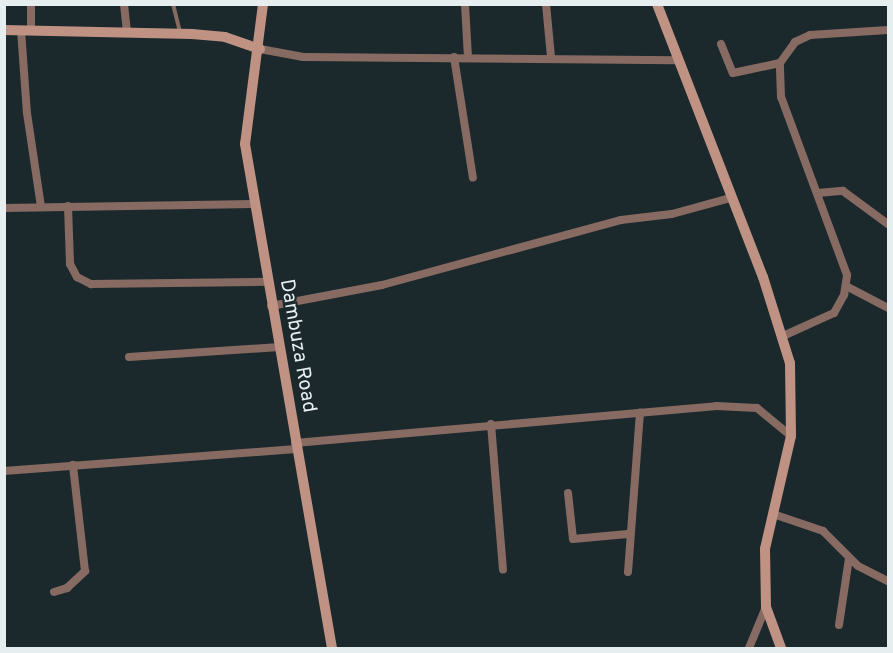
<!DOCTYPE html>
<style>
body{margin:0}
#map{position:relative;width:893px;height:653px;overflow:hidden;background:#1c292c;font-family:Overpass,sans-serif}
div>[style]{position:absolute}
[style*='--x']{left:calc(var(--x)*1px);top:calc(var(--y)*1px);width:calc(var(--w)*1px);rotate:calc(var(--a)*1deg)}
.lane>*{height:4px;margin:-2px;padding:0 2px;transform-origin:2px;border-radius:2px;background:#876b63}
.street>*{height:8px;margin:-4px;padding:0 4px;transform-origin:4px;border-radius:4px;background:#876b63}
.secondary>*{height:10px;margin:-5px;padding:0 5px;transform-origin:5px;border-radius:5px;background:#bf9284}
span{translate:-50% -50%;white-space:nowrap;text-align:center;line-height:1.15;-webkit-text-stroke:4.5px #1c292c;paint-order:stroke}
.street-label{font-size:20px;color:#e6eef0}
.frame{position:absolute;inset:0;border:6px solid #e6eef0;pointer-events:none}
</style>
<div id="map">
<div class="lane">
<i style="--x:173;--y:4;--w:30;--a:76"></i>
</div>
<div class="street">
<i style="--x:31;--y:4;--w:27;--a:90"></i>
<i style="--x:124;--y:4;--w:28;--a:84"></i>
<i style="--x:465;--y:4;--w:54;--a:86.8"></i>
<i style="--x:546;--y:4;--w:53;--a:84.6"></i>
<i style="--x:21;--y:30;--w:83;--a:85.9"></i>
<i style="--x:27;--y:113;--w:95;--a:81.5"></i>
<i style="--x:721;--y:44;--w:31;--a:68"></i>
<i style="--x:733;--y:73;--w:48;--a:-12"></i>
<i style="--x:260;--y:49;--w:44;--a:10.5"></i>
<i style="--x:303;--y:57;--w:373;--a:0.5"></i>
<i style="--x:454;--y:57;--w:122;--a:81.1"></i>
<i style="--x:818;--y:193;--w:25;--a:-5"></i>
<i style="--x:843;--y:191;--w:56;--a:36.3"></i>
<i style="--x:68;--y:206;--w:58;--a:88"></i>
<i style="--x:70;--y:264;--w:15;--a:62"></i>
<i style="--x:77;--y:277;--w:16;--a:27"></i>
<i style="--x:91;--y:284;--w:176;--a:-0.7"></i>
<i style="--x:4;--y:208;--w:250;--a:-0.9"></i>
<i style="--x:846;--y:286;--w:47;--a:27.6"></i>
<i style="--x:271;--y:306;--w:113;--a:-10.7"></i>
<i style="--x:382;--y:285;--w:248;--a:-15.2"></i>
<i style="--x:621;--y:220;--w:51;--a:-6.7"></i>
<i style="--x:672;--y:214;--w:60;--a:-15.4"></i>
<i style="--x:783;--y:336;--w:56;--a:-24.3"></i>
<i style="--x:834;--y:313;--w:21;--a:-61"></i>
<i style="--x:844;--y:295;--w:20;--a:-81"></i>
<i style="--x:847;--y:275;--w:190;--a:-110.3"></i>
<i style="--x:781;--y:97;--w:34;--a:-92"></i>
<i style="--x:780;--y:63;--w:26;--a:-54"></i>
<i style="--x:795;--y:42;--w:17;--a:-25"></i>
<i style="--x:810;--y:35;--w:78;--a:-3.7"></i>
<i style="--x:129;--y:357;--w:151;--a:-3.8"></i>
<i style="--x:491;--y:424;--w:146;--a:85.3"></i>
<i style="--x:295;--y:443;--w:423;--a:-5"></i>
<i style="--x:716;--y:406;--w:41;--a:2.8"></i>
<i style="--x:757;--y:408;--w:44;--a:39.5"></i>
<i style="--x:4;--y:471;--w:293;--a:-4.3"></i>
<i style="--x:568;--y:493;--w:46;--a:83.8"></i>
<i style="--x:573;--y:539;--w:55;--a:-5.2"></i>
<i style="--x:773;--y:514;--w:53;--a:18.8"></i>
<i style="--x:823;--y:531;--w:49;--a:45"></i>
<i style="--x:858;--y:566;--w:34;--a:27"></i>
<i style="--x:628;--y:572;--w:160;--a:-85.7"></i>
<i style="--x:54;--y:592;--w:14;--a:-17"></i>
<i style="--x:67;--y:588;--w:25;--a:-43"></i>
<i style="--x:85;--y:571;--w:107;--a:-96.5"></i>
<i style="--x:839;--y:625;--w:68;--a:-81.5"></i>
<i style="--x:749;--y:648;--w:44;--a:-67.5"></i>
</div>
<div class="secondary">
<i style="--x:263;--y:4;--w:141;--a:97.3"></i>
<i style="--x:245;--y:144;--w:511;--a:80.21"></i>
<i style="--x:657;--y:4;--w:293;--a:68.8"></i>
<i style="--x:763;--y:277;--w:90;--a:72.6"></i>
<i style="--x:790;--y:363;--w:73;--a:89.2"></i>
<i style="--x:791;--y:436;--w:116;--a:103"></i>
<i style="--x:765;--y:549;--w:58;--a:89"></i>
<i style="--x:766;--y:607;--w:44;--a:69.9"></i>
<i style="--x:4;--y:30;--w:188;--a:1.2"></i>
<i style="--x:192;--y:34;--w:33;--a:5"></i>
<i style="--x:225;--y:37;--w:37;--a:19"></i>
</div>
<div class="street-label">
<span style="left:297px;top:346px;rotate:80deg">Dambuza Road</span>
</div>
<div class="frame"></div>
</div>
